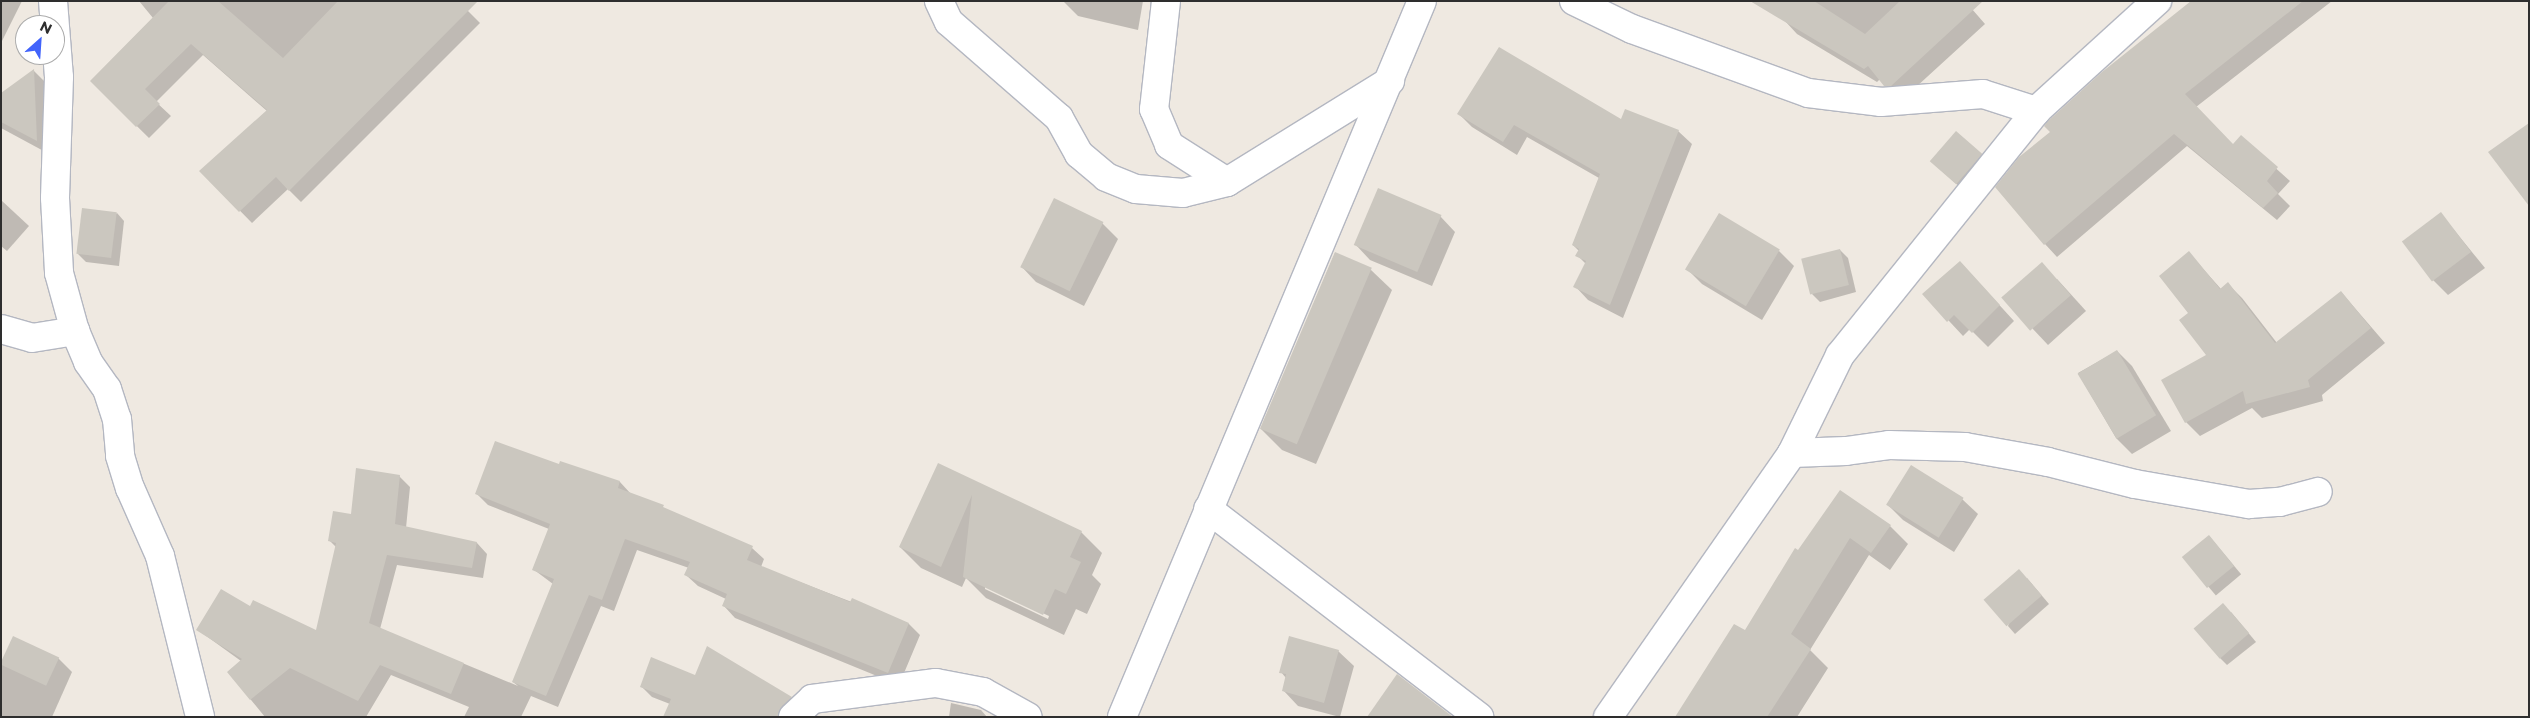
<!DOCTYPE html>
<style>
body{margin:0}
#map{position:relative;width:2530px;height:718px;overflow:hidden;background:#efe9e1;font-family:Montserrat,sans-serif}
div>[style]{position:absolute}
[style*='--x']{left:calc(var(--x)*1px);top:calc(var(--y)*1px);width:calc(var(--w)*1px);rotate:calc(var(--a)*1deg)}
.shadow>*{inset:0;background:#0003;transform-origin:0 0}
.building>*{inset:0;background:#cbc7bf;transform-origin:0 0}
.roads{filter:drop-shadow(1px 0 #b4b7c1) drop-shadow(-1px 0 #b4b7c1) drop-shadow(0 1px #b4b7c1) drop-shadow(0 -1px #b4b7c1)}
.street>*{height:28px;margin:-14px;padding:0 14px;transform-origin:14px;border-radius:14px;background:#fff}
.secondary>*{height:28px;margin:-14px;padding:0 14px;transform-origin:14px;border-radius:14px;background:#fff}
span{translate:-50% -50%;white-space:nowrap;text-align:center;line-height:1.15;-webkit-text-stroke:4px #fff;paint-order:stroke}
.frame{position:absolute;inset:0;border:2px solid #2e2e2e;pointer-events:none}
.north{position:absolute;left:15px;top:15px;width:50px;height:50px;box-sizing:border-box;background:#fff;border:1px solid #ababab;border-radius:50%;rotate:26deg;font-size:14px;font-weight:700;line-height:20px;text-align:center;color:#2e2e2e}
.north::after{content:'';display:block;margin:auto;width:18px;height:22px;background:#4264fb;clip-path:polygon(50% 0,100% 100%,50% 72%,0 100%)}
</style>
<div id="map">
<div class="shadow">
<i style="clip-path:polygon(1px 1px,22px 1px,2px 41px,1px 41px)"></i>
<i style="clip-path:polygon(139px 1px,458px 1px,480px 23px,301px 202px,288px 189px,252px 223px,201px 171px,267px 111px,203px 55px,156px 102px,171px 116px,149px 138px,91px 81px,153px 18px)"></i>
<i style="clip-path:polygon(1063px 1px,1143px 1px,1138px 30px,1078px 16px)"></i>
<i style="clip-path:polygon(1814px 1px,1965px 1px,1985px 24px,1904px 98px,1899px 98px,1880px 79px,1877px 82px,1797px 34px,1785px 21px)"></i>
<i style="clip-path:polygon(2193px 1px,2332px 1px,2196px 107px,2233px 146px,2241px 137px,2290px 181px,2278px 194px,2290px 206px,2277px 220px,2187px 146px,2057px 257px,2045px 244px,2052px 132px)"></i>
<i style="clip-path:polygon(34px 71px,49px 86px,51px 155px,1px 128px,1px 95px)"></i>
<i style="clip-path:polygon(1459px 114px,1678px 131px,1692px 144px,1623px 318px,1588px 300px,1575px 286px,1586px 264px,1577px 255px,1579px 251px,1573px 245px,1599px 178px,1527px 137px,1517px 155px,1472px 127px)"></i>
<i style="clip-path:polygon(1981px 155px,1989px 162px,1963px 190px,1939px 168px)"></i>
<i style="clip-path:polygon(1px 200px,29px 226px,7px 251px,1px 246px)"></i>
<i style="clip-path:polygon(117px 213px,124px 221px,119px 266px,86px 262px,78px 254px)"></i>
<i style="clip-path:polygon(2441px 214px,2485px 268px,2448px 295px,2433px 280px)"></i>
<i style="clip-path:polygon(1440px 216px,1455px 232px,1432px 286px,1370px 260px,1355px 244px)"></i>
<i style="clip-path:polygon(1102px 223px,1118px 239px,1084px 306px,1036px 282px,1021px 266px)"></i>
<i style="clip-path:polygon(1840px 250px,1848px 258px,1856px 292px,1820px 302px,1812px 294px)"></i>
<i style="clip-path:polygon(1779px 251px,1794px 266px,1762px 320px,1702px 284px,1687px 269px)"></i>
<i style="clip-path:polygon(1335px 253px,1371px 270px,1392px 290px,1316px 464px,1282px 450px,1261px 429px)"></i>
<i style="clip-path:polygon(2189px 253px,2221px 289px,2228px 284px,2242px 298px,2277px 343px,2341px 292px,2385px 343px,2322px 395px,2323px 401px,2262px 418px,2252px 408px,2200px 436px,2186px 422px,2208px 355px,2190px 313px)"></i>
<i style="clip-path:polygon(1960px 262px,2014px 321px,1988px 347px,1970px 329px,1963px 336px,1924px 294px)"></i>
<i style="clip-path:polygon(2057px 279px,2086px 311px,2048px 345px,2004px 298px)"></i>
<i style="clip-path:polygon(2117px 351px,2132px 366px,2171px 431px,2132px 454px,2116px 438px,2078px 373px)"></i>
<i style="clip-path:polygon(561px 463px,620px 482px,631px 494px,752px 548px,764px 559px,761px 567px,909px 624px,920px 635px,899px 685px,735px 618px,724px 606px,726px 599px,698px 586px,686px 575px,689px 568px,637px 550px,614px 611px,601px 606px,558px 707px,531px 696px,521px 717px,464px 717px,469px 707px,391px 675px,366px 717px,265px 717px,228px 672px,241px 661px,198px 630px,251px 608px,317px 632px,336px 547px,329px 540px,352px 515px,399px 476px,410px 487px,406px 528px,477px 543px,487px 554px,483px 578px,397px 565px,380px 629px,518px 686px,513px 682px,553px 584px,533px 569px,549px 529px,488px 505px,476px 493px,560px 466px)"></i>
<i style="clip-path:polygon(evenodd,939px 465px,1081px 532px,1102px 553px,1092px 575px,1101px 584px,1087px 614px,1076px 609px,1064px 635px,986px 598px,966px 578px,962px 587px,921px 568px,900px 547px,939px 465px,985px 586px,1049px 616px,1048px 619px,985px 589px,985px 586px)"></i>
<i style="clip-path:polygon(1962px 499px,1978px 514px,1954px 552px,1903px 520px,1888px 505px)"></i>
<i style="clip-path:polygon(1890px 526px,1908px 544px,1890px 570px,1869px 555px,1810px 650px,1828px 668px,1797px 717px,1676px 717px,1745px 632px,1798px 552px)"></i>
<i style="left:2209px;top:536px;width:50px;height:33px;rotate:50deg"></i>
<i style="clip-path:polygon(2027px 578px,2049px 604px,2015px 634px,2008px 626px)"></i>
<i style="clip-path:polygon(2231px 612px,2256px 642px,2227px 665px,2219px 657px)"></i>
<i style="clip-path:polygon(1338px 651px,1354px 666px,1340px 717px,1298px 706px,1283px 690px,1286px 678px,1281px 672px)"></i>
<i style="clip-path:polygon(58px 658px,72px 672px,52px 717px,1px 717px,1px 665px)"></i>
<i style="clip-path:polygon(696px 677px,791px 698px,801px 708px,794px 717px,664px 717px,670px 704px,652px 697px,641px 686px)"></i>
<i style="clip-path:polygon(951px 703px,981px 710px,987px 717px,949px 717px)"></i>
</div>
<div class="building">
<i style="clip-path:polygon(169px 1px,218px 1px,283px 58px,338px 1px,478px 1px,289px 191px,276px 177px,239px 212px,199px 171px,267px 110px,191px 44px,145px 89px,160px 104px,136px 127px,90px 81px)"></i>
<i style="clip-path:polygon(1750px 1px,1814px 1px,1865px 34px,1900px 1px,1983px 1px,1891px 86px,1884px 86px,1868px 66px,1864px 69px)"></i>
<i style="clip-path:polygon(2191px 1px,2303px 1px,2185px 94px,2233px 144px,2241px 135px,2278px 167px,2267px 181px,2278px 193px,2263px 208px,2174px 134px,2044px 245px,1995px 187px,2019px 157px,2050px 132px,2044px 126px,2047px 122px,2102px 72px)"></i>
<i style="clip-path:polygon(1499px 47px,1621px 119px,1625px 109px,1679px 130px,1610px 305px,1573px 287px,1586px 261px,1575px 256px,1579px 249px,1572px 245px,1600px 174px,1514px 125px,1503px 142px,1457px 114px)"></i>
<i style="clip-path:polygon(34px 69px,37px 141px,1px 122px,1px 93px)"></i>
<i style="clip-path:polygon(2529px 123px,2529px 206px,2488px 152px)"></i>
<i style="left:1956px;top:131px;width:35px;height:40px;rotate:41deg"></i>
<i style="left:1378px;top:188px;width:69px;height:62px;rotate:23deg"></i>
<i style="left:1054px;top:198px;width:55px;height:77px;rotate:26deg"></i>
<i style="left:82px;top:208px;width:35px;height:46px;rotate:7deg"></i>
<i style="left:2441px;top:212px;width:50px;height:49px;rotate:53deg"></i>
<i style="left:1719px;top:213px;width:71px;height:66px;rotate:31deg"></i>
<i style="left:1840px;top:249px;width:37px;height:40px;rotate:76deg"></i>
<i style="clip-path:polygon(2189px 251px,2220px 289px,2228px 282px,2275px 343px,2341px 291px,2371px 328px,2308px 380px,2310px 387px,2246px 404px,2243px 391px,2185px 423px,2161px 380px,2206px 355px,2179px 320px,2188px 313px,2159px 276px)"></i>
<i style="left:1335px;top:252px;width:40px;height:192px;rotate:23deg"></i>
<i style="clip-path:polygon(1960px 261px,2000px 305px,1972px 333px,1954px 315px,1947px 322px,1922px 294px)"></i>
<i style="left:2042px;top:262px;width:44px;height:54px;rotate:49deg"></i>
<i style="left:2117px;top:350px;width:76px;height:46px;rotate:59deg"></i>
<i style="clip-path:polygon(495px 441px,559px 464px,560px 461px,620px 481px,618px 488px,664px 505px,663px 507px,753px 546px,747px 560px,850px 602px,852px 598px,909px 623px,888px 673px,722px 606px,727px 594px,684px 575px,690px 562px,625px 539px,602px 600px,589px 595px,546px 696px,512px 682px,554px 579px,532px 570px,550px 524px,475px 494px)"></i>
<i style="clip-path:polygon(938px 463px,1082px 531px,1070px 557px,1081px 562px,1066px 594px,1055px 589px,1043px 615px,963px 577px,972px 495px,941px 567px,899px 547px)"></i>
<i style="left:1911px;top:465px;width:62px;height:47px;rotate:32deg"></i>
<i style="clip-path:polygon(356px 468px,400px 475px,395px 524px,477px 542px,472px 568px,387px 555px,369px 623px,464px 663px,451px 694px,380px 665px,358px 701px,290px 668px,250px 700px,227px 672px,242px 659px,196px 630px,221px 589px,250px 606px,253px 600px,316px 630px,336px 543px,328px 541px,333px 511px,351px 514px)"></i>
<i style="clip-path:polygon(1840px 490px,1891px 525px,1871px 553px,1850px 538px,1791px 634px,1811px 649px,1767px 717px,1675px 717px,1734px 624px,1745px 630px,1795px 548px,1798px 550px)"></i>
<i style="left:2209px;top:535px;width:40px;height:35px;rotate:51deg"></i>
<i style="left:2019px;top:569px;width:35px;height:47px;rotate:49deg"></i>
<i style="left:2223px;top:603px;width:40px;height:39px;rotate:49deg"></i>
<i style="left:13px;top:636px;width:51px;height:31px;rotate:25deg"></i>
<i style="clip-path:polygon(1289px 636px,1339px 650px,1324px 703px,1282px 691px,1286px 674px,1279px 673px)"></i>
<i style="clip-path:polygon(707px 646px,792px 697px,782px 706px,778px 717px,663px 717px,671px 699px,640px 687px,651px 657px,695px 675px)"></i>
<i style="clip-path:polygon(1397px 674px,1453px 717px,1367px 717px)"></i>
</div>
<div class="roads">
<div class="street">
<i style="--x:53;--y:1;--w:76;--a:85.5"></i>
<i style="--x:59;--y:77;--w:121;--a:91.9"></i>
<i style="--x:55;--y:198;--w:75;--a:86.9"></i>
<i style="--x:59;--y:273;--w:60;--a:74.6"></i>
<i style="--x:75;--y:331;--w:34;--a:67"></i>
<i style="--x:88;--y:362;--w:33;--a:55"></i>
<i style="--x:107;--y:389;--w:32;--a:72"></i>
<i style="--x:117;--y:419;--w:37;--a:85"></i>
<i style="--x:120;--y:456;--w:34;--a:73"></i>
<i style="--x:130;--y:488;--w:74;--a:66.2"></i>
<i style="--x:160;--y:556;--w:166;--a:76"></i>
<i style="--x:939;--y:1;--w:23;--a:65"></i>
<i style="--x:949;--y:22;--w:146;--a:41.1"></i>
<i style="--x:1059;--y:118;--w:41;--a:60.9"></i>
<i style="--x:1079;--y:154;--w:35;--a:40"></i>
<i style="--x:1106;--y:177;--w:32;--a:22"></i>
<i style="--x:1136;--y:189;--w:47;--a:4.9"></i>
<i style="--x:1183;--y:193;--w:45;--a:-14"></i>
<i style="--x:1227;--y:182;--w:192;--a:-31.8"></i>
<i style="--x:1166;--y:1;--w:109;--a:96.3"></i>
<i style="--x:1154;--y:109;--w:39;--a:67"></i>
<i style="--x:1169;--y:145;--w:69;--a:32.5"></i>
<i style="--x:1574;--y:1;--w:64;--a:25.8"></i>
<i style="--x:1632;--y:29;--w:187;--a:20"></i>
<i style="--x:1808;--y:93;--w:74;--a:7"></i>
<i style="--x:1881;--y:102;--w:102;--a:-4.5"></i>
<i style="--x:1983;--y:94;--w:56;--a:17.8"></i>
<i style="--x:1;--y:329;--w:32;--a:16"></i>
<i style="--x:32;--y:338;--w:44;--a:-9.2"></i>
<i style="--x:1792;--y:453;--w:54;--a:-2.1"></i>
<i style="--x:1846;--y:451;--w:43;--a:-7.9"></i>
<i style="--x:1889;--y:445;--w:76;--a:1.5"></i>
<i style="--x:1965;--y:447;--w:84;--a:10.2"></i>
<i style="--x:2048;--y:462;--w:90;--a:14.2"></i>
<i style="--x:2135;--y:484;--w:116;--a:10"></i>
<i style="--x:2249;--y:504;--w:31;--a:-4"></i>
<i style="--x:2280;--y:502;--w:39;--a:-15"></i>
<i style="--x:1208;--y:509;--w:342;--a:37.5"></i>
<i style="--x:793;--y:717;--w:26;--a:-43"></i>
<i style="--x:812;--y:699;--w:125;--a:-7.4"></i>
<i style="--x:936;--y:683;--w:48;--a:10.8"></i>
<i style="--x:983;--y:692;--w:51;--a:29.1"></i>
<i style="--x:1608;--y:717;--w:322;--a:-55.1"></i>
<i style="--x:1792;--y:453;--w:109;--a:-63.9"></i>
<i style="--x:1840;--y:355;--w:313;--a:-51.2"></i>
<i style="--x:2036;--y:111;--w:164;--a:-42.3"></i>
</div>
<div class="secondary">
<i style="--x:1122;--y:717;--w:776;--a:-67.27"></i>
</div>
</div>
<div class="frame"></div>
<div class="north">N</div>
</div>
